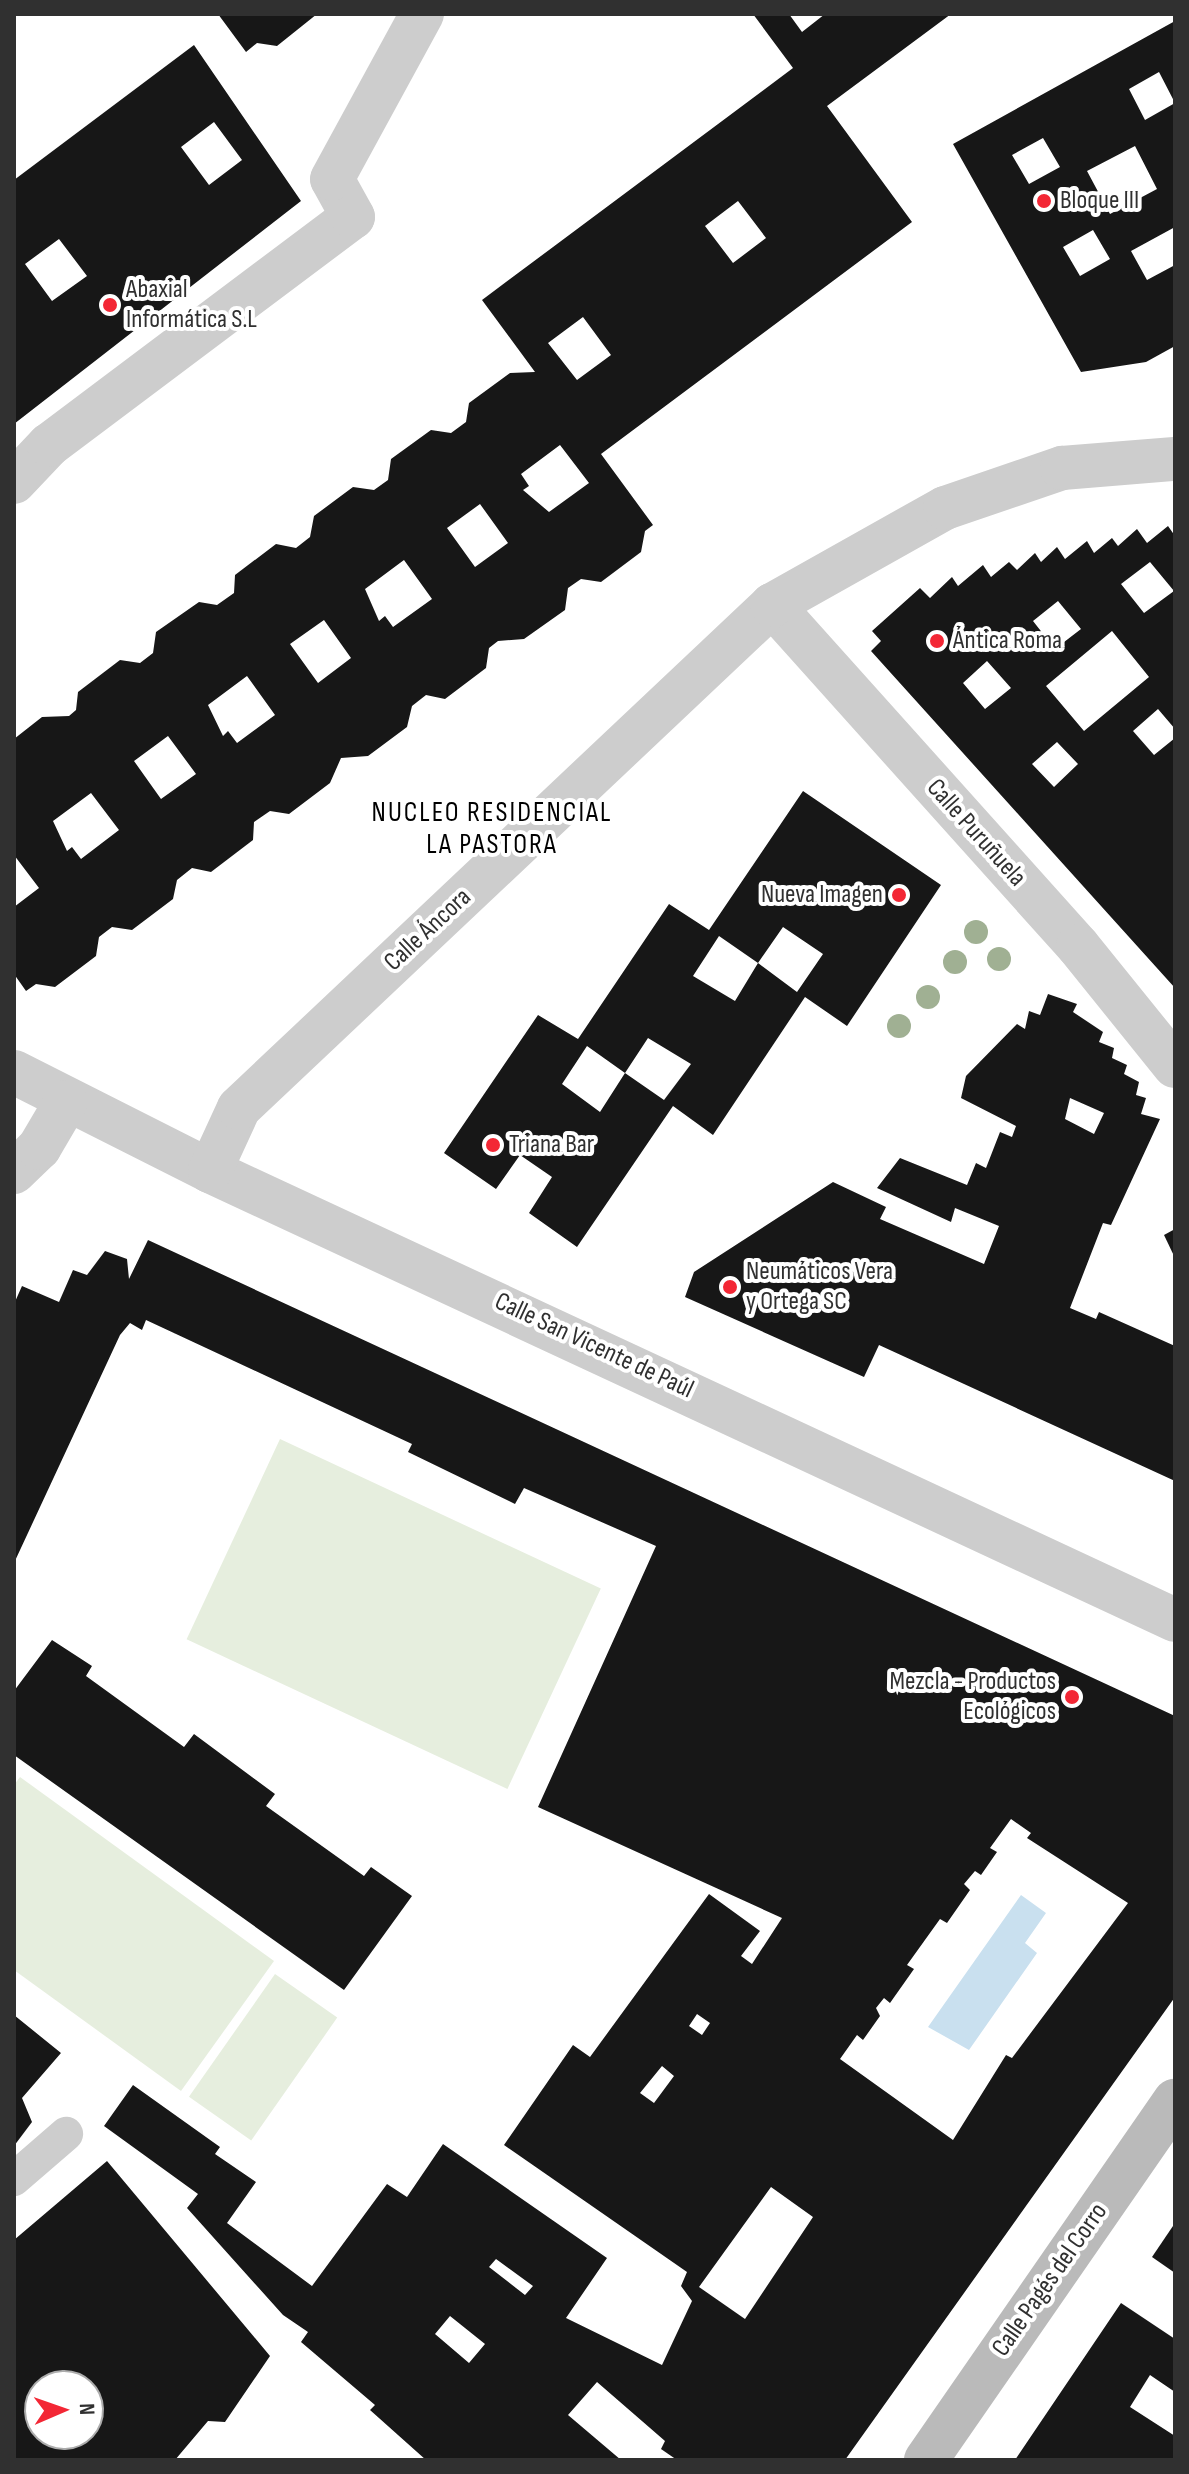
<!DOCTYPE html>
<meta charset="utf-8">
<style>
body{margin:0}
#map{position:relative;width:1189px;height:2474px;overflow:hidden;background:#fff;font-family:"Sofia Sans Condensed",sans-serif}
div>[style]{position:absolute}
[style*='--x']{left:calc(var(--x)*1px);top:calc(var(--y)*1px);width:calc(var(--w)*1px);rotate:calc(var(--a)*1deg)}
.green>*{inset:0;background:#e6eede;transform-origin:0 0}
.water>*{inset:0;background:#c9e0ef}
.building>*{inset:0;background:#171717}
.service>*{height:34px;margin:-17px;padding:0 17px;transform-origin:17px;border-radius:17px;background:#cdcdcd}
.pedestrian>*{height:44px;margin:-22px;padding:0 22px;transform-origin:22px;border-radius:22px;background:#cdcdcd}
.minor>*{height:44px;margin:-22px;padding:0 22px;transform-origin:22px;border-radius:22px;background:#cdcdcd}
.secondary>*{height:44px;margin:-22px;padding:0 22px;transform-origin:22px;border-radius:22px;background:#bababa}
.trees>*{width:24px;height:24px;margin:-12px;border-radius:50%;background:#a0b093}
.dots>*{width:22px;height:22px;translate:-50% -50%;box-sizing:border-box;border:4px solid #fff;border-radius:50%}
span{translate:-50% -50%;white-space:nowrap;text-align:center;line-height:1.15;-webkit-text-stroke:8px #fff;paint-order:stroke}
.poi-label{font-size:26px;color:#303030}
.left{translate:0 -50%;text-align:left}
.right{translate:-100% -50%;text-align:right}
.street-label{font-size:26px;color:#303030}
.neighbourhood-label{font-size:28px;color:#000;letter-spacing:2px}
.frame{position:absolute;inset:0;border:16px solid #303030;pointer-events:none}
.north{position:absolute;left:24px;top:2370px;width:80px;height:80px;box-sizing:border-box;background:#fff;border:2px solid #acacac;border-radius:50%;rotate:88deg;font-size:22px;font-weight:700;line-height:32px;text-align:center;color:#303030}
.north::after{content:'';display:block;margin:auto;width:28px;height:36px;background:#f32735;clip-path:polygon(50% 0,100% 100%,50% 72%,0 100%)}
</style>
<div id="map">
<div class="green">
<i style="left:280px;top:1439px;width:354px;height:221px;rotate:25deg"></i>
<i style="clip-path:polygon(20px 1777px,274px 1961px,181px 2091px,14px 1970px,14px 1785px)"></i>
<i style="left:275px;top:1974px;width:76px;height:150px;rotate:35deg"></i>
</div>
<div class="water">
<i style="clip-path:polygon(1021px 1895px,1046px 1913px,1025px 1943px,1037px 1953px,969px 2050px,928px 2027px)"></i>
</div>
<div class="building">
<i style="clip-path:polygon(218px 14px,317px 14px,277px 46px,257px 43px,246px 52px)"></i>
<i style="clip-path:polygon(evenodd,753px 14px,789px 14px,802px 32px,825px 14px,951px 14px,827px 106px,912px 222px,601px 454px,653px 525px,645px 531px,641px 552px,601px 582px,581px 579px,568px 588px,565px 610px,524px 639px,498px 641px,489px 648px,486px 668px,445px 699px,426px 695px,412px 706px,407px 727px,368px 756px,341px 758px,330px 783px,289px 814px,270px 811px,254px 822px,253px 840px,211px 872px,192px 868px,177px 880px,173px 899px,132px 930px,112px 927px,99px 937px,96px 956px,55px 987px,36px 984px,26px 991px,14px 974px,14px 907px,39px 888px,14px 855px,14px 739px,42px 717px,69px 716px,76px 710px,78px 692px,120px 660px,140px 663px,153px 653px,156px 632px,199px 602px,217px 605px,234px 593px,235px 575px,276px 544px,296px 548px,310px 537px,314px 516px,353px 487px,374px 490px,388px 480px,391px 459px,431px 430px,451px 433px,466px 422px,469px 403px,510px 373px,535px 372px,482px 300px,793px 68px,753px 14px,738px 201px,766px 238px,733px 263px,705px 226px,738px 201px,753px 14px,583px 317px,611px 355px,577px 380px,548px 343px,583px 317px,753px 14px,560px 445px,589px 483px,549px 512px,523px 490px,529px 486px,521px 474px,560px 445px,753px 14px,480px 504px,508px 543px,475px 567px,447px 528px,480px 504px,753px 14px,404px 560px,432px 599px,393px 627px,385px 616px,379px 621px,365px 589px,404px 560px,753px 14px,324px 620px,351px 658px,318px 683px,290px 644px,324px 620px,753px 14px,247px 676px,275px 715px,237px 743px,228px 731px,223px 736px,208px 705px,247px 676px,753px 14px,168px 736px,196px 774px,161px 799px,134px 761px,168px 736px,753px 14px,91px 793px,119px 830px,81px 859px,72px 847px,67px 851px,53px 821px,91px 793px)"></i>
<i style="clip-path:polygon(evenodd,1175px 21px,1175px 103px,1159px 72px,1129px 89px,1145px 120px,1175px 103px,1175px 227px,1131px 251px,1147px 280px,1175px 265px,1175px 346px,1146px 362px,1081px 372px,953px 144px,1175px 21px,1043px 138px,1060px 167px,1029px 184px,1012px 155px,1043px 138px,1175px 21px,1135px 146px,1157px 189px,1110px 214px,1087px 171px,1135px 146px,1175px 21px,1093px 230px,1110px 259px,1080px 276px,1063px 247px,1093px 230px)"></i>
<i style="clip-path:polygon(evenodd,194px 45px,301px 201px,14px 424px,14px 180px,194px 45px,214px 122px,242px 160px,209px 185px,181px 147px,214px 122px,194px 45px,59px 239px,87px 276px,52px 301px,25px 264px,59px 239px)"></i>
<i style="clip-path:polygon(evenodd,1168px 526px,1175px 536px,1175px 729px,1158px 709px,1133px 731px,1154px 755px,1175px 738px,1175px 988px,871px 651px,881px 641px,872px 631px,920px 588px,930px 598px,952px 577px,958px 586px,983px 565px,991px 577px,1009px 562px,1017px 570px,1035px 553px,1041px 562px,1057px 547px,1065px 559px,1087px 541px,1094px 553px,1112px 538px,1118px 546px,1137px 529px,1147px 543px,1168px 526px,1150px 562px,1174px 591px,1144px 613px,1121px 584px,1150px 562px,1168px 526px,1058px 601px,1081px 629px,1055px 649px,1033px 621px,1058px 601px,1168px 526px,1112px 631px,1149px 677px,1084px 731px,1046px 686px,1112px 631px,1168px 526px,987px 661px,1011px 688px,985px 709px,963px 683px,987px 661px,1168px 526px,1057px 742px,1078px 764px,1054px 787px,1032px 764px,1057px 742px)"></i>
<i style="clip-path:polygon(evenodd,803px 791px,941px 885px,847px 1026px,805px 997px,713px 1135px,673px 1106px,577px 1247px,529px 1213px,552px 1177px,520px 1155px,496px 1189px,444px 1153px,538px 1015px,578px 1039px,669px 904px,709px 930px,803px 791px,783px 927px,823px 954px,797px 992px,758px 963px,735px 1001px,693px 976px,719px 936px,758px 963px,783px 927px,803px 791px,648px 1038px,691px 1064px,664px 1100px,625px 1073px,648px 1038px,803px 791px,587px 1046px,625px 1073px,600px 1112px,562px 1084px,587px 1046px)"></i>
<i style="clip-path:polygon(evenodd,1048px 994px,1077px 1004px,1073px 1012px,1103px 1032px,1099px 1042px,1114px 1048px,1112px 1058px,1127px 1065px,1124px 1074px,1139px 1082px,1136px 1095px,1146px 1098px,1141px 1114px,1160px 1119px,1111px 1225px,1103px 1223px,1070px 1308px,1096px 1319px,1099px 1312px,1175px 1346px,1175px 1481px,879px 1345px,864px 1377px,685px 1297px,694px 1272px,833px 1182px,886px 1207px,880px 1219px,984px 1264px,999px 1226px,955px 1208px,951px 1222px,877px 1188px,900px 1158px,967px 1185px,976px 1163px,986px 1168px,1000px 1132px,1012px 1137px,1016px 1126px,961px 1098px,966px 1076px,1017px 1024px,1025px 1029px,1029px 1011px,1040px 1015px,1048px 994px,1070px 1098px,1104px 1113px,1094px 1134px,1065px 1119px,1070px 1098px)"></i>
<i style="clip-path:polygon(1175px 1229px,1175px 1258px,1164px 1235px)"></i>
<i style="clip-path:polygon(evenodd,148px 1240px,1175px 1716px,1175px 1997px,845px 2460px,677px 2460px,661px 2449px,665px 2441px,597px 2382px,568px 2415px,621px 2460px,426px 2460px,370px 2410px,375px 2405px,301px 2342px,308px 2332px,283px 2315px,187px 2208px,198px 2194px,104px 2126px,133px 2085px,220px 2147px,215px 2154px,256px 2182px,227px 2223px,312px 2286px,387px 2184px,407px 2197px,443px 2144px,607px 2258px,566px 2318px,662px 2365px,692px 2301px,681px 2286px,687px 2272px,504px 2145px,573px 2045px,590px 2057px,709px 1894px,760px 1931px,741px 1956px,752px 1964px,782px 1918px,538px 1807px,656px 1546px,524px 1488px,515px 1504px,408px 1452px,412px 1444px,146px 1320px,142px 1330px,130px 1323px,120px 1335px,14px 1563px,14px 1304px,22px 1286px,59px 1302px,73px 1270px,87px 1275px,105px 1251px,127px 1259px,129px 1279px,148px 1240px,1011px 1819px,1031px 1833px,1027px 1838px,1128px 1903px,1012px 2058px,1006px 2055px,953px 2140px,840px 2059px,857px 2035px,863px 2040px,880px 2016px,876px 2008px,884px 1998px,890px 2003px,914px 1969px,907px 1965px,940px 1919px,947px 1923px,970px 1890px,964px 1884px,975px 1871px,981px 1875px,997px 1852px,990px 1848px,1011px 1819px,148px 1240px,697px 2014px,710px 2023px,702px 2035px,689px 2026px,697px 2014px,148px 1240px,662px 2066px,674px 2076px,654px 2103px,640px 2093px,662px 2066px,148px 1240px,771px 2187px,813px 2217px,745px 2319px,699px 2287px,771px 2187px,148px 1240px,496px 2259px,533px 2286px,525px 2295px,489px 2267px,496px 2259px,148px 1240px,450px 2316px,485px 2344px,469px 2363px,435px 2334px,450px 2316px)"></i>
<i style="clip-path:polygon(52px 1640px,92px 1666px,86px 1676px,184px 1747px,194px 1734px,275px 1794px,266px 1806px,364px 1876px,371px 1867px,412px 1896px,344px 1990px,14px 1755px,14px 1691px)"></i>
<i style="clip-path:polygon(14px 2015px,61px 2053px,22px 2098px,32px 2122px,14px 2146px)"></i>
<i style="clip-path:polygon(evenodd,107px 2161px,270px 2356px,225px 2422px,208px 2421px,175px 2460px,14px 2460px,14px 2240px,107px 2161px,40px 2386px,88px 2386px,88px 2434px,40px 2434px,40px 2386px)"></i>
<i style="clip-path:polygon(1175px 2223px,1175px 2273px,1152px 2257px)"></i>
<i style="clip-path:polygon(1121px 2303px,1175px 2339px,1175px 2392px,1150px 2375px,1130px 2407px,1175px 2436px,1175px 2460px,1015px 2460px)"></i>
</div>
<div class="service">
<i style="--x:14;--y:2179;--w:69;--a:-40.9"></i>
</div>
<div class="pedestrian">
<i style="--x:14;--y:482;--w:51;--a:-46.6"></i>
<i style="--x:49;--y:445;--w:380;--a:-36.9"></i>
<i style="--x:353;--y:217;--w:43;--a:-118.9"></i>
<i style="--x:332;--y:179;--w:188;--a:-61.4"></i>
</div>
<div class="minor">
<i style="--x:772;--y:605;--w:458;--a:48.1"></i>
<i style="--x:1078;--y:946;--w:154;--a:51.1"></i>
<i style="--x:14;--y:1072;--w:220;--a:26.8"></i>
<i style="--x:210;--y:1171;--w:1064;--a:24.95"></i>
<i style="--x:210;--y:1171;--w:69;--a:-65.3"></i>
<i style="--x:239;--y:1108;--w:733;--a:-43.34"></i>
<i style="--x:772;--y:605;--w:198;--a:-29.3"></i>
<i style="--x:945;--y:508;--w:124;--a:-18.9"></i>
<i style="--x:1062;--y:468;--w:113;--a:-4.6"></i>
<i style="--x:14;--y:1172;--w:35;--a:-44"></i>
<i style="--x:39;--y:1148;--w:53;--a:-59.6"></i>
</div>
<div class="secondary">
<i style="--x:926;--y:2460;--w:437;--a:-55.3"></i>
</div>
<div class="trees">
<i style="left:976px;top:932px"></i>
<i style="left:999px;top:959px"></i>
<i style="left:955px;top:962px"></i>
<i style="left:928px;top:997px"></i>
<i style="left:899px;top:1026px"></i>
</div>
<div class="dots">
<i style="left:1044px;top:201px;background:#f32735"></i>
<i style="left:110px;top:305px;background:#f32735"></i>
<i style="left:937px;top:641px;background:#f32735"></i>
<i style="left:899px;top:895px;background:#f32735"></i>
<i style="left:493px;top:1145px;background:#f32735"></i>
<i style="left:730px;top:1287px;background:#f32735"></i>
<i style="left:1072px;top:1697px;background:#f32735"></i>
</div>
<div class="poi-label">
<span class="left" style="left:1060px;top:201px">Bloque III</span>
<span class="left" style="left:126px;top:305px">Abaxial<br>Informática S.L</span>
<span class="left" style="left:953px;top:641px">Ántica Roma</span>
<span class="right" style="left:883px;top:895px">Nueva Imagen</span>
<span class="left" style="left:509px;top:1145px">Triana Bar</span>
<span class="left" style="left:746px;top:1287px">Neumáticos Vera<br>y Ortega SC</span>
<span class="right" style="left:1056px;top:1697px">Mezcla - Productos<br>Ecológicos</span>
</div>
<div class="street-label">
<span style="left:976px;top:833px;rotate:48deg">Calle Puruñuela</span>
<span style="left:428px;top:930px;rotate:-43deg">Calle Áncora</span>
<span style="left:594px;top:1346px;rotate:25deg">Calle San Vicente de Paúl</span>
<span style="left:1050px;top:2280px;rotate:-55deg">Calle Pagés del Corro</span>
</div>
<div class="neighbourhood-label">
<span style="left:492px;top:829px">NUCLEO RESIDENCIAL<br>LA PASTORA</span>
</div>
<div class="frame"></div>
<div class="north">N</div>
</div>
